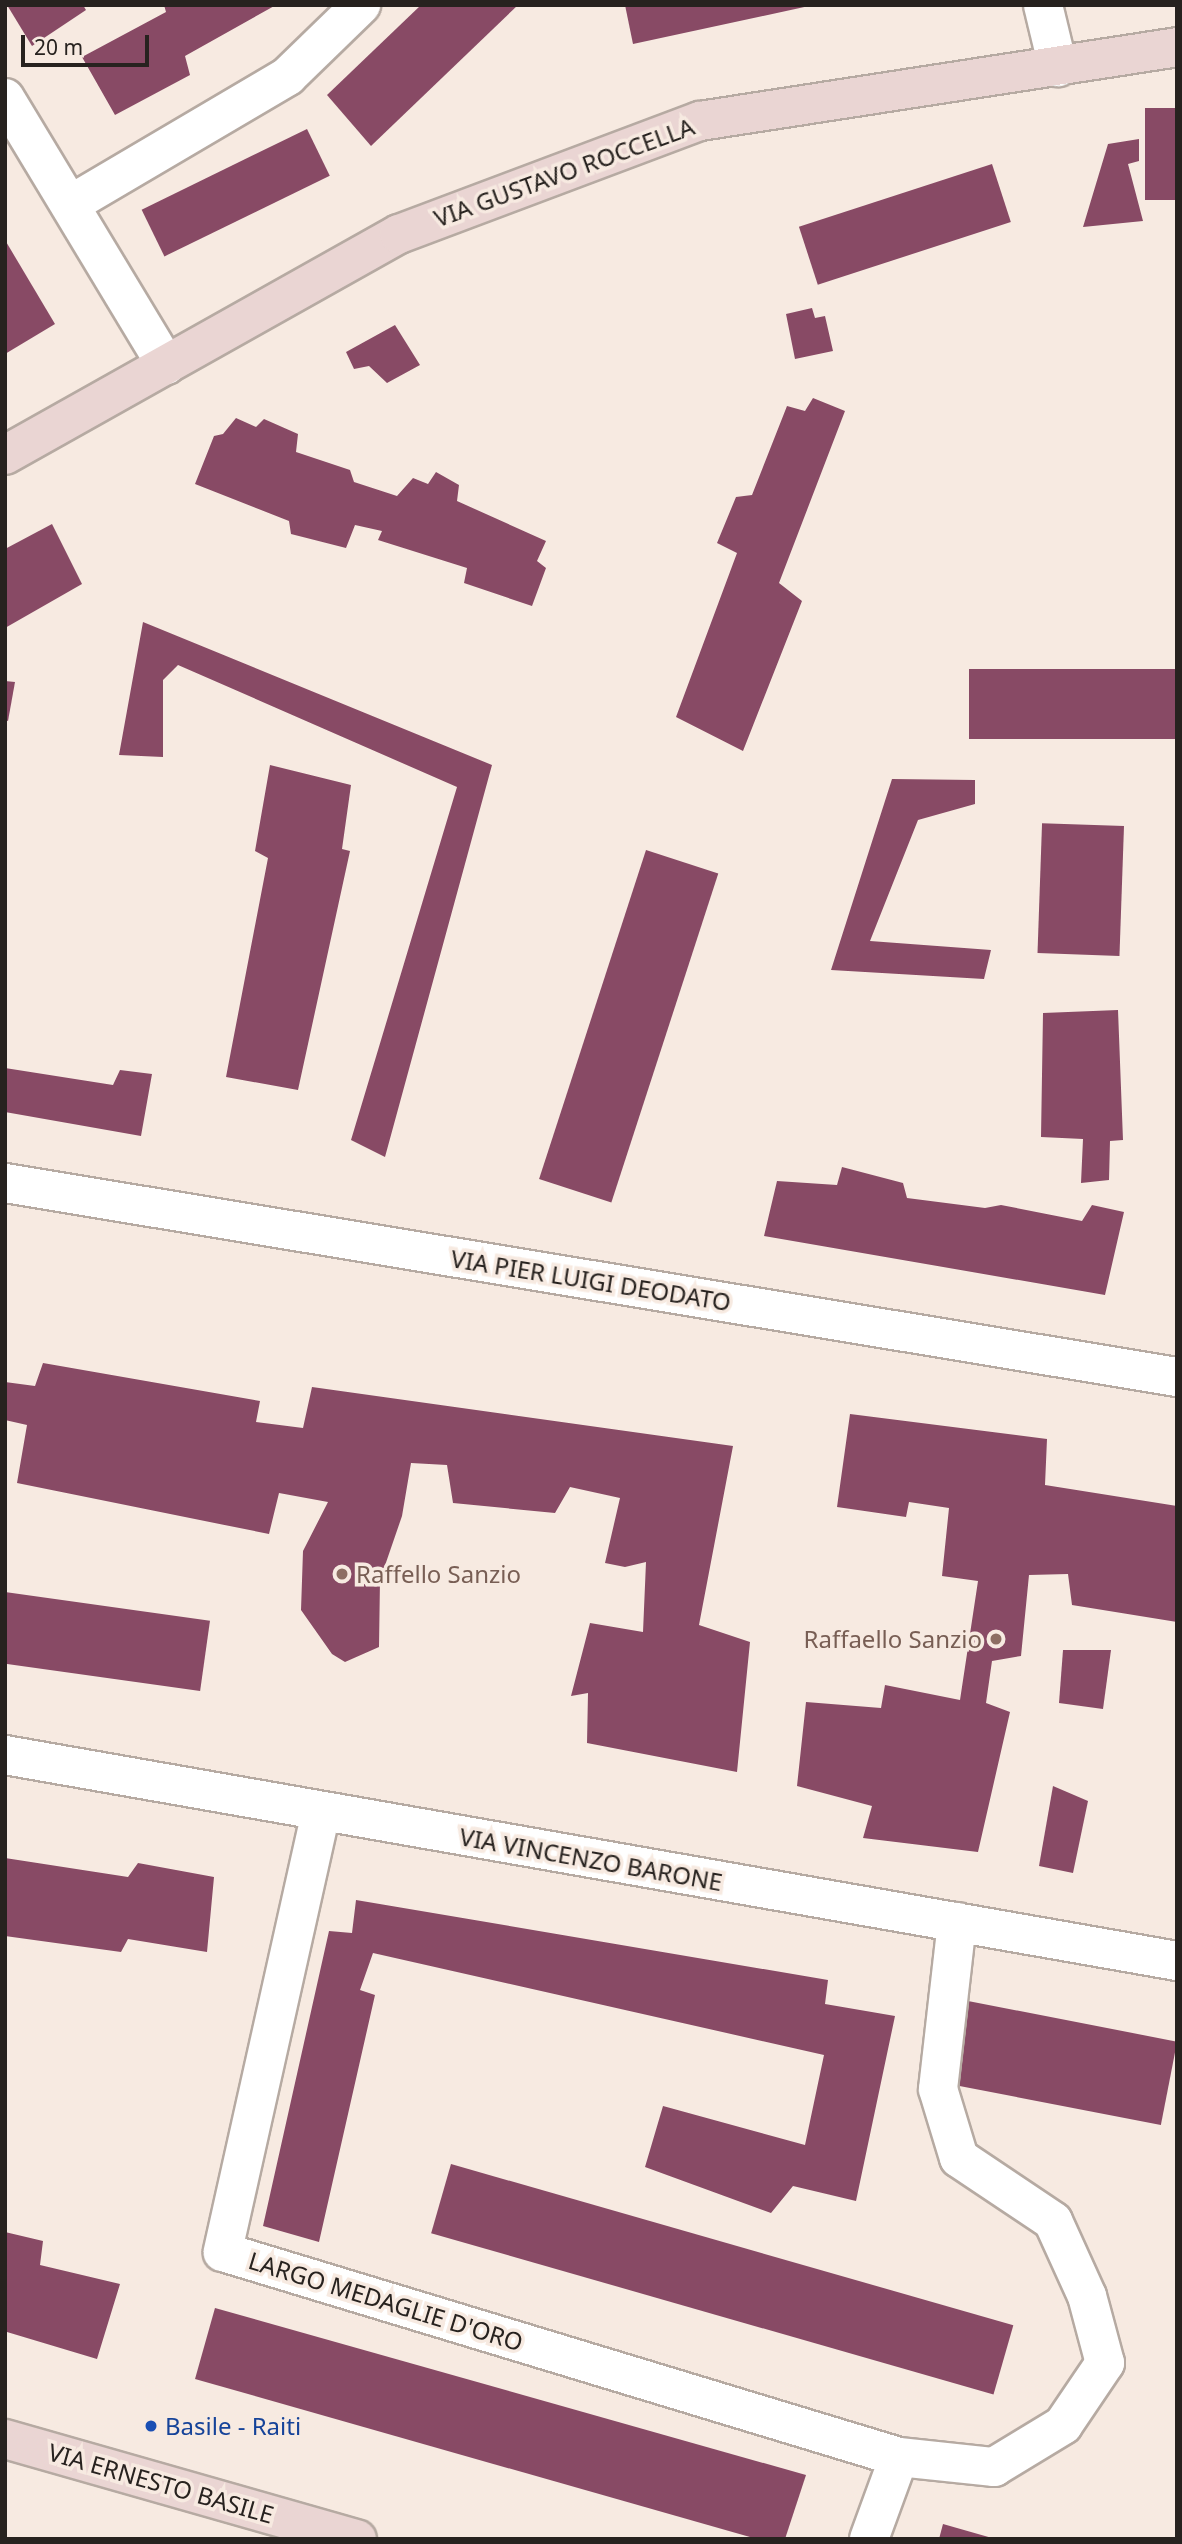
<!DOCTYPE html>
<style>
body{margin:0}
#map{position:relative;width:1182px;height:2544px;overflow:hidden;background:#f7eae1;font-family:"Noto Sans",sans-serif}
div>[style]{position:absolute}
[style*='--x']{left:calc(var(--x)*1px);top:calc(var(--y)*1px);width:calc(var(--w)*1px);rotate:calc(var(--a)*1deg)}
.building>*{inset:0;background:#884a65;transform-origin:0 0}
.roads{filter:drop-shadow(2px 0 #b6aaa2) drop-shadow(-2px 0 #b6aaa2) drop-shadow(0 2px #b6aaa2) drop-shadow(0 -2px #b6aaa2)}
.street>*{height:38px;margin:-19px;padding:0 19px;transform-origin:19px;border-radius:19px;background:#fff}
.secondary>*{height:38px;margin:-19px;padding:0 19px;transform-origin:19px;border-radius:19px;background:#ead5d3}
.dots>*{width:19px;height:19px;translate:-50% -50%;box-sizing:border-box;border:4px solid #f7eae1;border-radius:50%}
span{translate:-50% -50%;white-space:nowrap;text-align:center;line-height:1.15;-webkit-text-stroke:7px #f7eae1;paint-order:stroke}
.street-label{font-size:24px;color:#27221f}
.education-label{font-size:24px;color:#785e54}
.left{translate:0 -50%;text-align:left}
.right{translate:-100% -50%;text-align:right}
.transit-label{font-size:24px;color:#164399}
.frame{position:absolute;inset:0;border:7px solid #27221f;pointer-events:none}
.scale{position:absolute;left:21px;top:35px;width:128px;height:32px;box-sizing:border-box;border:4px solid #27221f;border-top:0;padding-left:9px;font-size:21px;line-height:24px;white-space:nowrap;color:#27221f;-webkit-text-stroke:5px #f7eae1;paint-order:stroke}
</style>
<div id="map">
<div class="building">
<i style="clip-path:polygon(7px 5px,83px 5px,86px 10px,32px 46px)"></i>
<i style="clip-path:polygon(164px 5px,276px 5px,185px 56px,190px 75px,115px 115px,82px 57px,166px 12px)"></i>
<i style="clip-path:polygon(421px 5px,518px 5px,371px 146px,327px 95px)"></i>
<i style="clip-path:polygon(625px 5px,809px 5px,809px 6px,633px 44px)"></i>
<i style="left:1177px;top:108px;width:92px;height:32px;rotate:90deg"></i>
<i style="left:307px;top:129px;width:52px;height:184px;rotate:64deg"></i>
<i style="clip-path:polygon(1139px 139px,1139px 161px,1128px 164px,1143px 221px,1083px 227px,1108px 144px)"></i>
<i style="left:992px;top:164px;width:61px;height:203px;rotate:72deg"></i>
<i style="clip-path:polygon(5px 240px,55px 324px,5px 354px)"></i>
<i style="clip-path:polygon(812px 308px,815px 318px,825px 316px,833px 351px,795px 359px,786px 314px)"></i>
<i style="clip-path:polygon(395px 325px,420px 365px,387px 383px,369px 366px,354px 369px,346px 352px)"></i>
<i style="clip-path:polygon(813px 398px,845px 411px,779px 583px,802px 601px,743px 751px,676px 717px,737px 553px,717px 543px,736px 497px,752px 495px,787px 406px,805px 411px)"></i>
<i style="clip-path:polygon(236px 418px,256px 427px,264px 419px,298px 434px,296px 452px,350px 470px,354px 482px,397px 496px,413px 478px,428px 484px,436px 472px,459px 485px,457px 501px,546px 541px,537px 561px,546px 568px,532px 606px,464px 583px,467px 568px,378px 540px,382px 531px,355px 525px,346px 548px,291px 534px,289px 521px,195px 484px,214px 436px,223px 434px)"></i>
<i style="clip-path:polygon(52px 524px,82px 584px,5px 628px,5px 549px)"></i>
<i style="clip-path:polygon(143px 622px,492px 765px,385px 1157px,351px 1140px,457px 787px,178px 665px,163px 680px,163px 757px,119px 755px)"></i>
<i style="left:1177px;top:669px;width:70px;height:208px;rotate:90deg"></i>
<i style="clip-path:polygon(5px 681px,15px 682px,8px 721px,5px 720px)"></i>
<i style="clip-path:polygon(270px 765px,351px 785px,342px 849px,350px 851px,298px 1090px,226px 1077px,268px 858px,255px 851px)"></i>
<i style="clip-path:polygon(892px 779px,975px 780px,975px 804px,918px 820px,870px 941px,991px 950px,984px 979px,831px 970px)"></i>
<i style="left:1124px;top:826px;width:130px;height:82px;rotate:92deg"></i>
<i style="left:646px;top:850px;width:76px;height:346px;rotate:18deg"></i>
<i style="clip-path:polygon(1118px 1010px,1123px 1140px,1110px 1141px,1109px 1180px,1081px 1183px,1083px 1139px,1041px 1137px,1043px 1013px)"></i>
<i style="clip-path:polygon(5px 1068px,113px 1085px,120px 1070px,152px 1074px,141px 1136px,5px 1112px)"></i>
<i style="clip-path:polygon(842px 1167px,903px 1183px,907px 1198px,985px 1208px,1001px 1205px,1082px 1221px,1092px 1205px,1124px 1212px,1105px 1295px,764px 1236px,777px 1181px,837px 1185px)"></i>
<i style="clip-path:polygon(43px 1363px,260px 1401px,256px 1422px,303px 1428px,312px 1387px,733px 1446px,699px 1625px,750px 1642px,737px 1772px,587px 1743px,588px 1693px,571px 1696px,590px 1623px,643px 1632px,646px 1562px,625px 1567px,605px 1563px,620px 1498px,570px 1487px,555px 1513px,453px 1503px,447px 1465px,411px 1463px,402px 1516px,380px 1580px,379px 1647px,345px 1662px,332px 1654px,301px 1610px,303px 1551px,328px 1502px,279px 1493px,269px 1534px,17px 1483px,27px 1425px,5px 1420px,5px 1382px,35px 1386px)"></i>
<i style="clip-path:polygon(850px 1414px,1047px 1439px,1045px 1485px,1177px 1506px,1177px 1622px,1072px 1605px,1068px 1574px,1029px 1575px,1021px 1656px,992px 1661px,986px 1703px,1010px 1712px,978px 1852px,863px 1838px,872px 1806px,797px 1786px,806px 1702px,881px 1708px,885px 1685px,960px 1700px,978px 1581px,942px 1576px,949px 1508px,909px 1502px,906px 1517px,837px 1507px)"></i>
<i style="left:5px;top:1592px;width:207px;height:71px;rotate:8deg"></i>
<i style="clip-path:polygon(1063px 1650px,1111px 1650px,1103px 1709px,1059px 1703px)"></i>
<i style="clip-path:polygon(1053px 1786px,1088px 1801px,1073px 1873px,1039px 1866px)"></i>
<i style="clip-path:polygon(5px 1858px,128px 1877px,138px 1863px,214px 1877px,207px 1952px,128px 1939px,121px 1952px,5px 1936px)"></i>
<i style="clip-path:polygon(356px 1900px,828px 1980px,825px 2004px,895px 2016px,856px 2201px,793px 2186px,771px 2213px,645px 2167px,663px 2106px,805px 2145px,824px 2055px,373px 1953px,360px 1990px,375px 1995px,319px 2242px,263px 2226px,329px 1931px,352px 1933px)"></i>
<i style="left:968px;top:2001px;width:213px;height:85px;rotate:11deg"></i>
<i style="left:451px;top:2164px;width:585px;height:72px;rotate:16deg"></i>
<i style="clip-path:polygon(5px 2232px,43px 2241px,40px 2265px,120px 2284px,97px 2359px,7px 2332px)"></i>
<i style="clip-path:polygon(215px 2308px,806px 2475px,785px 2539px,757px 2539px,195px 2379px)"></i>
<i style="clip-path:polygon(943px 2524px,992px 2538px,992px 2539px,939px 2539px)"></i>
</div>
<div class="roads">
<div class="street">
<i style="--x:1043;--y:5;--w:64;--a:76.4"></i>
<i style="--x:5;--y:98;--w:312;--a:58.9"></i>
<i style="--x:71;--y:204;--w:252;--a:-30.5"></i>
<i style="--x:288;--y:76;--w:102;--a:-44.2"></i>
<i style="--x:5;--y:1183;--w:1188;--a:9.4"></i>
<i style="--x:5;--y:1755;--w:1190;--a:9.97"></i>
<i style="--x:321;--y:1812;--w:451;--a:102.6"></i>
<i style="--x:223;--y:2252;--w:706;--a:16.87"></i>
<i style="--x:869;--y:2539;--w:87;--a:-69.9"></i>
<i style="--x:899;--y:2457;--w:96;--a:6"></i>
<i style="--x:994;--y:2467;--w:81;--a:-31.3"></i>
<i style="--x:1063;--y:2425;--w:75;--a:-55.9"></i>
<i style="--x:1105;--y:2363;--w:69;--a:-105"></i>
<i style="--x:1087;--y:2296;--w:82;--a:-114.4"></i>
<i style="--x:1053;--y:2221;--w:113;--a:-146.2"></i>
<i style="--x:959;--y:2158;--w:72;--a:-106.9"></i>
<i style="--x:938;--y:2089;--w:168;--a:-83.5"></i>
</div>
<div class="secondary">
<i style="--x:5;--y:455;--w:452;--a:-29.3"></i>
<i style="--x:399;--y:234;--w:322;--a:-20.6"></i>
<i style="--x:700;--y:121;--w:483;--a:-8.8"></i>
<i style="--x:5;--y:2439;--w:366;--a:15.9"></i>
</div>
</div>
<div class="dots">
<i style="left:342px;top:1574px;background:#8d6e63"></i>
<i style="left:996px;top:1639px;background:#8d6e63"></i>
<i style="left:151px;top:2426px;background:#1a4fb4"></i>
</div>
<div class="street-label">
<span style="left:564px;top:172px;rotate:-20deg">VIA GUSTAVO ROCCELLA</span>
<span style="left:591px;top:1280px;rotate:9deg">VIA PIER LUIGI DEODATO</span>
<span style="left:591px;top:1859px;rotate:10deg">VIA VINCENZO BARONE</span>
<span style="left:386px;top:2301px;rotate:17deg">LARGO MEDAGLIE D'ORO</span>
<span style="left:161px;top:2483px;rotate:16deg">VIA ERNESTO BASILE</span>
</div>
<div class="education-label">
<span class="left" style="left:356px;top:1574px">Raffello Sanzio</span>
<span class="right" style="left:982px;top:1639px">Raffaello Sanzio</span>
</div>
<div class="transit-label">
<span class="left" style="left:165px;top:2426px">Basile - Raiti</span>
</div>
<div class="frame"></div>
<div class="scale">20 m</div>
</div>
